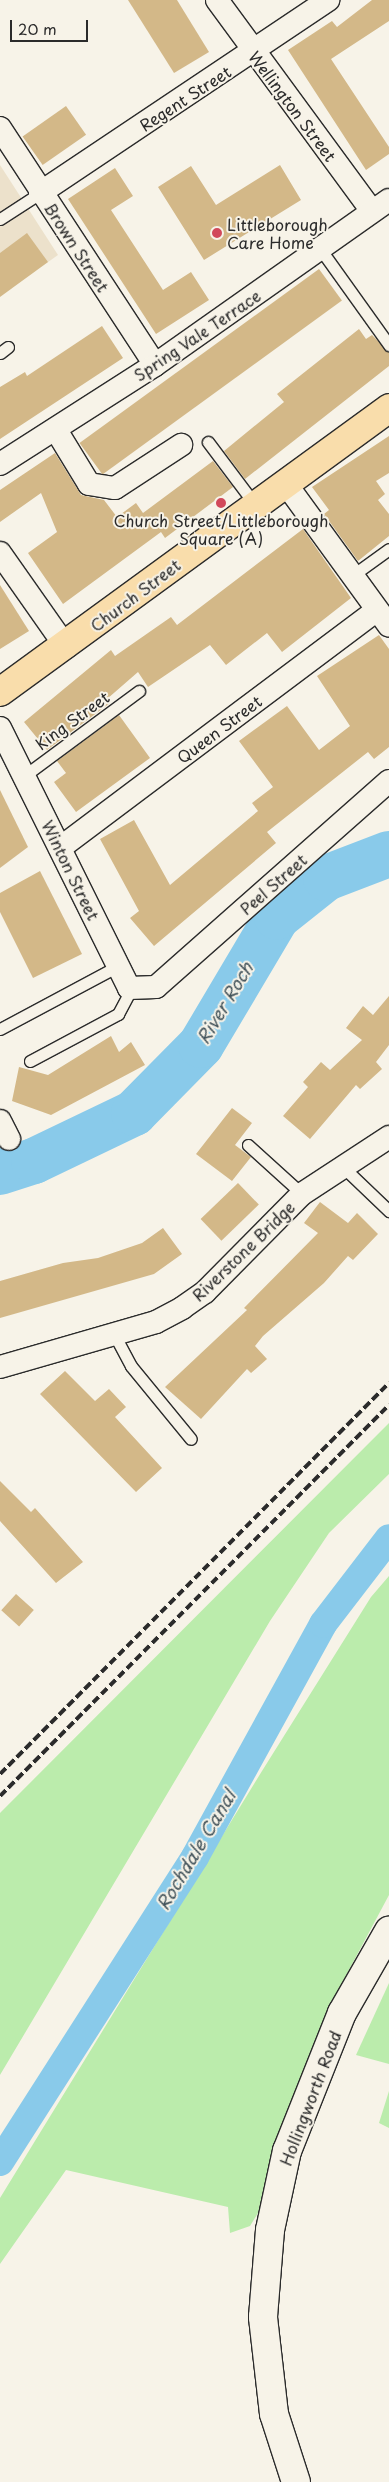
<!DOCTYPE html>
<style>
body{margin:0}
#map{position:relative;width:389px;height:2482px;overflow:hidden;background:#f7f3e8;font-family:"Playpen Sans",sans-serif}
div>[style]{position:absolute}
[style*='--x']{left:calc(var(--x)*1px);top:calc(var(--y)*1px);width:calc(var(--w)*1px);rotate:calc(var(--a)*1deg)}
.built>*{inset:0;background:#ece1cb}
.green>*{inset:0;background:#bbecac}
.canal>*{height:28px;margin:-14px;padding:0 14px;transform-origin:14px;border-radius:14px;background:#89caea}
.river>*{height:46px;margin:-23px;padding:0 23px;transform-origin:23px;border-radius:23px;background:#89caea}
.building>*{inset:0;background:#d3b888;transform-origin:0 0}
.roads{filter:drop-shadow(1px 0 #2b2b2b) drop-shadow(-1px 0 #2b2b2b) drop-shadow(0 1px #2b2b2b) drop-shadow(0 -1px #2b2b2b)}
.lane>*{height:11px;margin:-5.5px;padding:0 5.5px;transform-origin:5.5px;border-radius:5.5px;background:#f7f3e8}
.street>*{height:22px;margin:-11px;padding:0 11px;transform-origin:11px;border-radius:11px;background:#f7f3e8}
.secondary>*{height:28px;margin:-14px;padding:0 14px;transform-origin:14px;border-radius:14px;background:#f7f3e8}
.highway>*{height:28px;margin:-14px;padding:0 14px;transform-origin:14px;border-radius:14px;background:#f9ddab}
.rail>*{height:4px;margin-top:-2px;transform-origin:0;background:repeating-linear-gradient(90deg,#2b2b2b 0 8px,transparent 0 12px)}
.dots>*{width:14px;height:14px;translate:-50% -50%;box-sizing:border-box;border:2px solid #f7f3e8;border-radius:50%}
span{translate:-50% -50%;white-space:nowrap;text-align:center;line-height:1.15;-webkit-text-stroke:4px #f7f3e8;paint-order:stroke}
.street-label{font-size:16px;color:#2b2b2b}
.poi-label{font-size:16px;color:#2b2b2b}
.left{translate:0 -50%;text-align:left}
.water-label{font-size:18px;color:#42535b;font-style:italic}
.scale{position:absolute;left:10px;top:20px;width:78px;height:22px;box-sizing:border-box;border:2px solid #2b2b2b;border-top:0;padding-left:6px;font-size:15px;line-height:18px;white-space:nowrap;color:#2b2b2b;-webkit-text-stroke:4px #f7f3e8;paint-order:stroke}
</style>
<div id="map">
<div class="built">
<i style="clip-path:polygon(0 165px,58px 255px,0 296px)"></i>
</div>
<div class="green">
<i style="clip-path:polygon(389px 1423px,389px 1474px,329px 1533px,270px 1621px,0 2075px,0 1813px)"></i>
<i style="clip-path:polygon(389px 1576px,389px 1895px,334px 1998px,258px 2213px,250px 2226px,230px 2233px,228px 2207px,66px 2170px,0 2264px,0 2198px,262px 1771px,371px 1597px)"></i>
<i style="clip-path:polygon(389px 1983px,389px 2064px,356px 2055px)"></i>
<i style="clip-path:polygon(389px 2091px,389px 2128px,379px 2123px)"></i>
</div>
<div class="canal">
<i style="--x:0;--y:2162;--w:362;--a:-57.4"></i>
<i style="--x:195;--y:1857;--w:266;--a:-61.2"></i>
<i style="--x:323;--y:1624;--w:108;--a:-52.5"></i>
</div>
<div class="river">
<i style="--x:0;--y:1172;--w:36;--a:-18"></i>
<i style="--x:34;--y:1161;--w:111;--a:-25.6"></i>
<i style="--x:134;--y:1113;--w:95;--a:-45.4"></i>
<i style="--x:201;--y:1045;--w:149;--a:-59.3"></i>
<i style="--x:277;--y:917;--w:63;--a:-38.5"></i>
<i style="--x:326;--y:878;--w:67;--a:-20.9"></i>
</div>
<div class="building">
<i style="clip-path:polygon(128px 0,177px 0,209px 52px,174px 73px)"></i>
<i style="clip-path:polygon(372px 0,389px 0,389px 21px,331px 59px,389px 147px,389px 154px,366px 170px,288px 50px,332px 21px,337px 27px)"></i>
<i style="left:66px;top:106px;width:35px;height:53px;rotate:55deg"></i>
<i style="clip-path:polygon(280px 165px,301px 200px,204px 260px,158px 187px,191px 166px,216px 205px)"></i>
<i style="clip-path:polygon(115px 168px,133px 196px,111px 210px,163px 290px,191px 272px,209px 300px,156px 334px,68px 199px)"></i>
<i style="clip-path:polygon(27px 233px,48px 262px,0 297px,0 253px)"></i>
<i style="left:319px;top:269px;width:39px;height:296px;rotate:54deg"></i>
<i style="clip-path:polygon(102px 326px,123px 358px,0 439px,0 387px,25px 372px,27px 376px)"></i>
<i style="clip-path:polygon(359px 329px,366px 339px,372px 335px,389px 352px,389px 366px,245px 479px,224px 451px,284px 402px,277px 394px)"></i>
<i style="clip-path:polygon(389px 436px,389px 473px,376px 481px,385px 494px,378px 500px,389px 514px,389px 536px,358px 561px,324px 514px,329px 510px,312px 487px)"></i>
<i style="clip-path:polygon(55px 453px,81px 495px,104px 500px,117px 517px,136px 503px,143px 513px,213px 461px,233px 487px,165px 538px,161px 532px,63px 604px,28px 553px,57px 532px,41px 493px,0 522px,0 490px)"></i>
<i style="clip-path:polygon(303px 529px,351px 598px,282px 652px,267px 633px,226px 665px,210px 645px,148px 687px,138px 672px,107px 699px,110px 703px,47px 750px,24px 722px,111px 650px,115px 656px,171px 617px,177px 625px)"></i>
<i style="clip-path:polygon(0 585px,29px 631px,0 649px)"></i>
<i style="clip-path:polygon(379px 635px,389px 649px,389px 747px,374px 759px,368px 752px,267px 832px,276px 843px,154px 946px,130px 918px,139px 911px,100px 839px,134px 820px,170px 885px,258px 811px,252px 803px,273px 787px,239px 741px,287px 706px,319px 750px,350px 726px,317px 676px)"></i>
<i style="clip-path:polygon(119px 715px,150px 758px,76px 812px,54px 782px,66px 773px,57px 761px)"></i>
<i style="clip-path:polygon(0 790px,28px 847px,0 868px)"></i>
<i style="clip-path:polygon(40px 871px,82px 954px,33px 978px,0 912px,0 893px)"></i>
<i style="clip-path:polygon(389px 996px,389px 1045px,376px 1062px,382px 1069px,360px 1089px,356px 1085px,310px 1139px,283px 1116px,308px 1087px,303px 1082px,321px 1062px,330px 1070px,362px 1040px,346px 1028px,363px 1006px,373px 1015px)"></i>
<i style="clip-path:polygon(111px 1036px,119px 1052px,131px 1042px,145px 1065px,51px 1115px,12px 1101px,19px 1067px,48px 1075px)"></i>
<i style="clip-path:polygon(232px 1108px,252px 1123px,235px 1145px,251px 1157px,232px 1181px,196px 1154px)"></i>
<i style="left:238px;top:1183px;width:30px;height:52px;rotate:46deg"></i>
<i style="clip-path:polygon(320px 1202px,348px 1223px,357px 1213px,378px 1234px,353px 1260px,348px 1256px,324px 1283px,263px 1336px,255px 1346px,267px 1359px,251px 1373px,247px 1369px,201px 1419px,165px 1387px,247px 1310px,244px 1308px,318px 1233px,304px 1223px)"></i>
<i style="clip-path:polygon(163px 1228px,182px 1254px,154px 1274px,0 1318px,0 1281px,63px 1263px,98px 1258px,142px 1243px)"></i>
<i style="clip-path:polygon(65px 1371px,95px 1401px,109px 1389px,126px 1407px,115px 1417px,162px 1468px,136px 1492px,40px 1394px)"></i>
<i style="clip-path:polygon(0 1481px,31px 1512px,35px 1508px,83px 1562px,56px 1583px,0 1521px)"></i>
<i style="left:16px;top:1594px;width:24px;height:22px;rotate:42deg"></i>
</div>
<div class="roads">
<div class="lane">
<i style="--x:0;--y:219;--w:48;--a:-33"></i>
<i style="--x:321;--y:250;--w:117;--a:54.4"></i>
<i style="--x:0;--y:353;--w:10;--a:-37"></i>
<i style="--x:208;--y:442;--w:80;--a:53.1"></i>
<i style="--x:353;--y:575;--w:44;--a:-35.8"></i>
<i style="--x:24;--y:776;--w:143;--a:-36.5"></i>
<i style="--x:0;--y:1029;--w:134;--a:-28.1"></i>
<i style="--x:30;--y:1061;--w:100;--a:-28.1"></i>
<i style="--x:118;--y:1014;--w:30;--a:-62"></i>
<i style="--x:248;--y:1145;--w:73;--a:42.2"></i>
<i style="--x:343;--y:1167;--w:64;--a:43.7"></i>
<i style="--x:114;--y:1334;--w:36;--a:62"></i>
<i style="--x:131;--y:1366;--w:94;--a:50.6"></i>
</div>
<div class="street">
<i style="--x:217;--y:0;--w:262;--a:53.7"></i>
<i style="--x:0;--y:128;--w:283;--a:56.8"></i>
<i style="--x:40;--y:193;--w:347;--a:-33.8"></i>
<i style="--x:56;--y:430;--w:63;--a:58.6"></i>
<i style="--x:89;--y:484;--w:26;--a:9"></i>
<i style="--x:115;--y:488;--w:79;--a:-33.1"></i>
<i style="--x:0;--y:464;--w:184;--a:-32.6"></i>
<i style="--x:155;--y:365;--w:286;--a:-35.2"></i>
<i style="--x:286;--y:484;--w:175;--a:54"></i>
<i style="--x:0;--y:553;--w:115;--a:54.9"></i>
<i style="--x:0;--y:728;--w:290;--a:63.6"></i>
<i style="--x:129;--y:988;--w:27;--a:-2"></i>
<i style="--x:156;--y:987;--w:311;--a:-41.5"></i>
<i style="--x:60;--y:848;--w:396;--a:-36.9"></i>
<i style="--x:0;--y:1121;--w:20;--a:63"></i>
<i style="--x:0;--y:1367;--w:162;--a:-16.1"></i>
<i style="--x:156;--y:1322;--w:30;--a:-28"></i>
<i style="--x:182;--y:1308;--w:28;--a:-35"></i>
<i style="--x:205;--y:1292;--w:138;--a:-45.3"></i>
<i style="--x:302;--y:1194;--w:104;--a:-33.2"></i>
</div>
<div class="secondary">
<i style="--x:296;--y:2482;--w:71;--a:-107.9"></i>
<i style="--x:274;--y:2414;--w:98;--a:-96.5"></i>
<i style="--x:263;--y:2317;--w:87;--a:-85.4"></i>
<i style="--x:270;--y:2230;--w:81;--a:-77.9"></i>
<i style="--x:287;--y:2151;--w:149;--a:-68.3"></i>
<i style="--x:342;--y:2013;--w:95;--a:-60.2"></i>
</div>
<div class="highway">
<i style="--x:0;--y:692;--w:482;--a:-36.1"></i>
</div>
</div>
<div class="rail">
<i style="--x:0;--y:1774;--w:552;--a:-45.15"></i>
<i style="--x:0;--y:1796;--w:552;--a:-45.15"></i>
</div>
<div class="dots">
<i style="left:217px;top:233px;background:#d1495b"></i>
<i style="left:221px;top:503px;background:#d1495b"></i>
</div>
<div class="street-label">
<span style="left:185px;top:98px;rotate:-33deg">Regent Street</span>
<span style="left:293px;top:106px;rotate:53deg">Wellington Street</span>
<span style="left:77px;top:247px;rotate:57deg">Brown Street</span>
<span style="left:197px;top:335px;rotate:-34deg">Spring Vale Terrace</span>
<span style="left:135px;top:595px;rotate:-37deg">Church Street</span>
<span style="left:72px;top:720px;rotate:-36deg">King Street</span>
<span style="left:219px;top:729px;rotate:-37deg">Queen Street</span>
<span style="left:71px;top:870px;rotate:64deg">Winton Street</span>
<span style="left:273px;top:884px;rotate:-41deg">Peel Street</span>
<span style="left:243px;top:1251px;rotate:-44deg">Riverstone Bridge</span>
<span style="left:310px;top:2098px;rotate:-69deg">Hollingworth Road</span>
</div>
<div class="poi-label">
<span class="left" style="left:227px;top:233px">Littleborough<br>Care Home</span>
<span style="left:221px;top:529px">Church Street/Littleborough<br>Square (A)</span>
</div>
<div class="water-label">
<span style="left:225px;top:1003px;rotate:-59deg">River Roch</span>
<span style="left:196px;top:1850px;rotate:-59deg">Rochdale Canal</span>
</div>
<div class="scale">20 m</div>
</div>
